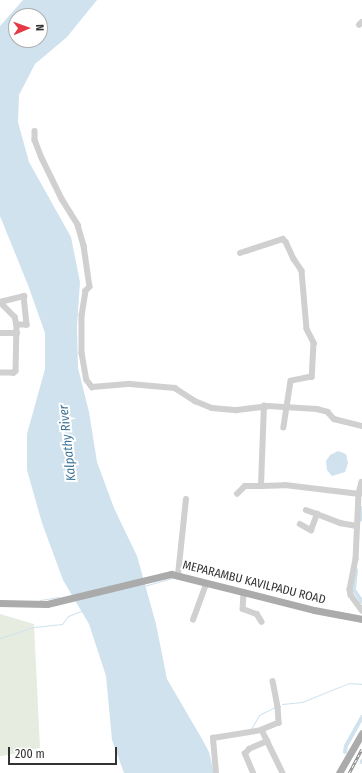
<!DOCTYPE html>
<style>
body{margin:0}
#map{position:relative;width:362px;height:773px;overflow:hidden;background:#fff;font-family:"Fira Sans Condensed",sans-serif}
div>[style]{position:absolute}
[style*='--x']{left:calc(var(--x)*1px);top:calc(var(--y)*1px);width:calc(var(--w)*1px);rotate:calc(var(--a)*1deg)}
.green>*{inset:0;background:#e6ecdf}
.water>*{inset:0;background:#cfe2ee}
.stream>*{height:1px;margin:-0.5px;padding:0 0.5px;transform-origin:0.5px;border-radius:0.5px;background:#cfe2ee}
.canal>*{height:4px;margin:-2px;padding:0 2px;transform-origin:2px;border-radius:2px;background:#cfe2ee}
.minor>*{height:5.5px;margin:-2.75px;padding:0 2.75px;transform-origin:2.75px;border-radius:2.75px;background:#d0d0d0}
.major>*{height:7px;margin:-3.5px;padding:0 3.5px;transform-origin:3.5px;border-radius:3.5px;background:#ababab}
.rail>*{height:2.5px;margin-top:-1.25px;transform-origin:0;background:repeating-linear-gradient(90deg,#fff 0 3px,#888 0 6px);box-sizing:border-box;border-block:1px solid #888}
span{translate:-50% -50%;white-space:nowrap;text-align:center;line-height:1.15;-webkit-text-stroke:4px #fff;paint-order:stroke}
.street-label{font-size:12px;color:#333}
.water-label{font-size:13px;color:#3f7597;font-style:italic}
.north{position:absolute;left:8px;top:8px;width:40px;height:40px;box-sizing:border-box;background:#fff;border:1px solid #adadad;border-radius:50%;rotate:88deg;font-size:11px;font-weight:700;line-height:16px;text-align:center;color:#333}
.north::after{content:'';display:block;margin:auto;width:14px;height:18px;background:#e63946;clip-path:polygon(50% 0,100% 100%,50% 72%,0 100%)}
.scale{position:absolute;left:8px;top:747px;width:109px;height:18px;box-sizing:border-box;border:2px solid #333;border-top:0;padding-left:5px;font-size:12px;line-height:14px;white-space:nowrap;color:#333;-webkit-text-stroke:3px #fff;paint-order:stroke}
</style>
<div id="map">
<div class="green">
<i style="clip-path:polygon(0 614px,34px 624px,40px 748px,2px 756px,0 756px)"></i>
</div>
<div class="water">
<i style="clip-path:polygon(evenodd,23px 0,97px 0,67px 37px,35px 64px,19px 95px,18px 122px,29px 162px,71px 237px,80px 282px,77px 327px,78px 368px,89px 412px,97px 462px,114px 508px,137px 556px,156px 624px,167px 679px,202px 739px,209px 752px,214px 773px,124px 773px,112px 740px,106px 676px,89px 624px,63px 580px,42px 523px,27px 470px,27px 434px,45px 369px,45px 333px,28px 285px,0 216px,0 26px,23px 0,16px 16px,40px 16px,40px 40px,16px 40px,16px 16px)"></i>
<i style="clip-path:polygon(338px 451px,346px 454px,348px 463px,345px 472px,332px 476px,327px 470px,326px 461px,330px 455px)"></i>
</div>
<div class="stream">
<i style="--x:144;--y:586;--w:29;--a:-16"></i>
<i style="--x:40;--y:600;--w:19;--a:-9"></i>
<i style="--x:0;--y:638;--w:36;--a:-18"></i>
<i style="--x:34;--y:627;--w:28;--a:-6"></i>
<i style="--x:62;--y:624;--w:10;--a:-53"></i>
<i style="--x:68;--y:616;--w:14;--a:-21"></i>
<i style="--x:282;--y:704;--w:20;--a:-6"></i>
<i style="--x:302;--y:702;--w:51;--a:-22"></i>
<i style="--x:349;--y:683;--w:13;--a:4"></i>
<i style="--x:251;--y:729;--w:16;--a:-60"></i>
<i style="--x:259;--y:715;--w:18;--a:-27"></i>
</div>
<div class="canal">
<i style="--x:360;--y:520;--w:12;--a:-81"></i>
<i style="--x:356;--y:570;--w:20;--a:96"></i>
<i style="--x:354;--y:590;--w:14;--a:56"></i>
<i style="--x:345;--y:752;--w:6;--a:-81"></i>
<i style="--x:346;--y:746;--w:33;--a:-61"></i>
<i style="--x:362;--y:761;--w:1;--a:90"></i>
</div>
<div class="minor">
<i style="--x:359;--y:25;--w:4;--a:-45"></i>
<i style="--x:35;--y:131;--w:9;--a:90"></i>
<i style="--x:35;--y:140;--w:19;--a:69"></i>
<i style="--x:42;--y:158;--w:46;--a:64"></i>
<i style="--x:62;--y:199;--w:31;--a:58"></i>
<i style="--x:78;--y:225;--w:22;--a:74"></i>
<i style="--x:84;--y:246;--w:41;--a:81.7"></i>
<i style="--x:90;--y:287;--w:6;--a:135"></i>
<i style="--x:86;--y:291;--w:24;--a:99"></i>
<i style="--x:82;--y:315;--w:38;--a:90"></i>
<i style="--x:82;--y:353;--w:27;--a:80"></i>
<i style="--x:87;--y:380;--w:9;--a:54"></i>
<i style="--x:92;--y:387;--w:38;--a:-5"></i>
<i style="--x:130;--y:384;--w:45;--a:5.1"></i>
<i style="--x:175;--y:388;--w:24;--a:33"></i>
<i style="--x:195;--y:401;--w:18;--a:22"></i>
<i style="--x:212;--y:408;--w:25;--a:5"></i>
<i style="--x:237;--y:410;--w:31;--a:-7"></i>
<i style="--x:268;--y:406;--w:49;--a:3.5"></i>
<i style="--x:317;--y:409;--w:11;--a:15"></i>
<i style="--x:328;--y:412;--w:9;--a:49"></i>
<i style="--x:334;--y:419;--w:29;--a:14"></i>
<i style="--x:240;--y:253;--w:45;--a:-18"></i>
<i style="--x:283;--y:239;--w:4;--a:45"></i>
<i style="--x:286;--y:242;--w:19;--a:65"></i>
<i style="--x:294;--y:259;--w:14;--a:56"></i>
<i style="--x:302;--y:271;--w:58;--a:85.1"></i>
<i style="--x:307;--y:329;--w:16;--a:63"></i>
<i style="--x:314;--y:343;--w:34;--a:93"></i>
<i style="--x:312;--y:377;--w:21;--a:169"></i>
<i style="--x:291;--y:381;--w:47;--a:98.7"></i>
<i style="--x:0;--y:302;--w:21;--a:45"></i>
<i style="--x:15;--y:317;--w:8;--a:76"></i>
<i style="--x:17;--y:325;--w:46;--a:91.2"></i>
<i style="--x:16;--y:371;--w:3;--a:135"></i>
<i style="--x:14;--y:373;--w:14;--a:180"></i>
<i style="--x:0;--y:302;--w:25;--a:-14"></i>
<i style="--x:24;--y:296;--w:29;--a:84"></i>
<i style="--x:27;--y:325;--w:10;--a:180"></i>
<i style="--x:0;--y:333;--w:17;--a:0"></i>
<i style="--x:362;--y:482;--w:12;--a:104"></i>
<i style="--x:359;--y:494;--w:65;--a:92.6"></i>
<i style="--x:356;--y:559;--w:31;--a:101"></i>
<i style="--x:350;--y:589;--w:6;--a:81"></i>
<i style="--x:351;--y:595;--w:19;--a:54"></i>
<i style="--x:261;--y:486;--w:24;--a:-2"></i>
<i style="--x:285;--y:485;--w:75;--a:6.9"></i>
<i style="--x:237;--y:494;--w:11;--a:-45"></i>
<i style="--x:245;--y:486;--w:16;--a:0"></i>
<i style="--x:261;--y:486;--w:80;--a:-87.9"></i>
<i style="--x:306;--y:510;--w:12;--a:20"></i>
<i style="--x:300;--y:524;--w:13;--a:29"></i>
<i style="--x:311;--y:530;--w:17;--a:-69"></i>
<i style="--x:317;--y:514;--w:25;--a:21"></i>
<i style="--x:340;--y:523;--w:17;--a:10"></i>
<i style="--x:178;--y:575;--w:76;--a:-84"></i>
<i style="--x:244;--y:592;--w:17;--a:93"></i>
<i style="--x:243;--y:609;--w:15;--a:20"></i>
<i style="--x:257;--y:614;--w:9;--a:58"></i>
<i style="--x:193;--y:620;--w:38;--a:-70"></i>
<i style="--x:273;--y:681;--w:26;--a:79"></i>
<i style="--x:278;--y:707;--w:16;--a:86"></i>
<i style="--x:279;--y:723;--w:18;--a:158"></i>
<i style="--x:262;--y:730;--w:48;--a:64"></i>
<i style="--x:216;--y:773;--w:35;--a:-95"></i>
<i style="--x:213;--y:738;--w:50;--a:-9.3"></i>
<i style="--x:253;--y:773;--w:21;--a:-113"></i>
<i style="--x:245;--y:754;--w:6;--a:-51"></i>
<i style="--x:249;--y:749;--w:20;--a:-24"></i>
</div>
<div class="major">
<i style="--x:0;--y:603;--w:47;--a:1.2"></i>
<i style="--x:47;--y:604;--w:128;--a:-13.6"></i>
<i style="--x:171;--y:574;--w:147;--a:14.1"></i>
<i style="--x:314;--y:610;--w:49;--a:10.6"></i>
<i style="--x:339;--y:773;--w:46;--a:-60.1"></i>
</div>
<div class="rail">
<i style="--x:349;--y:773;--w:27;--a:-62"></i>
</div>
<div class="street-label">
<span style="left:254px;top:583px;rotate:14deg">MEPARAMBU KAVILPADU ROAD</span>
</div>
<div class="water-label">
<span style="left:68px;top:443px;rotate:-96deg">Kalpathy River</span>
</div>
<div class="north">N</div>
<div class="scale">200 m</div>
</div>
